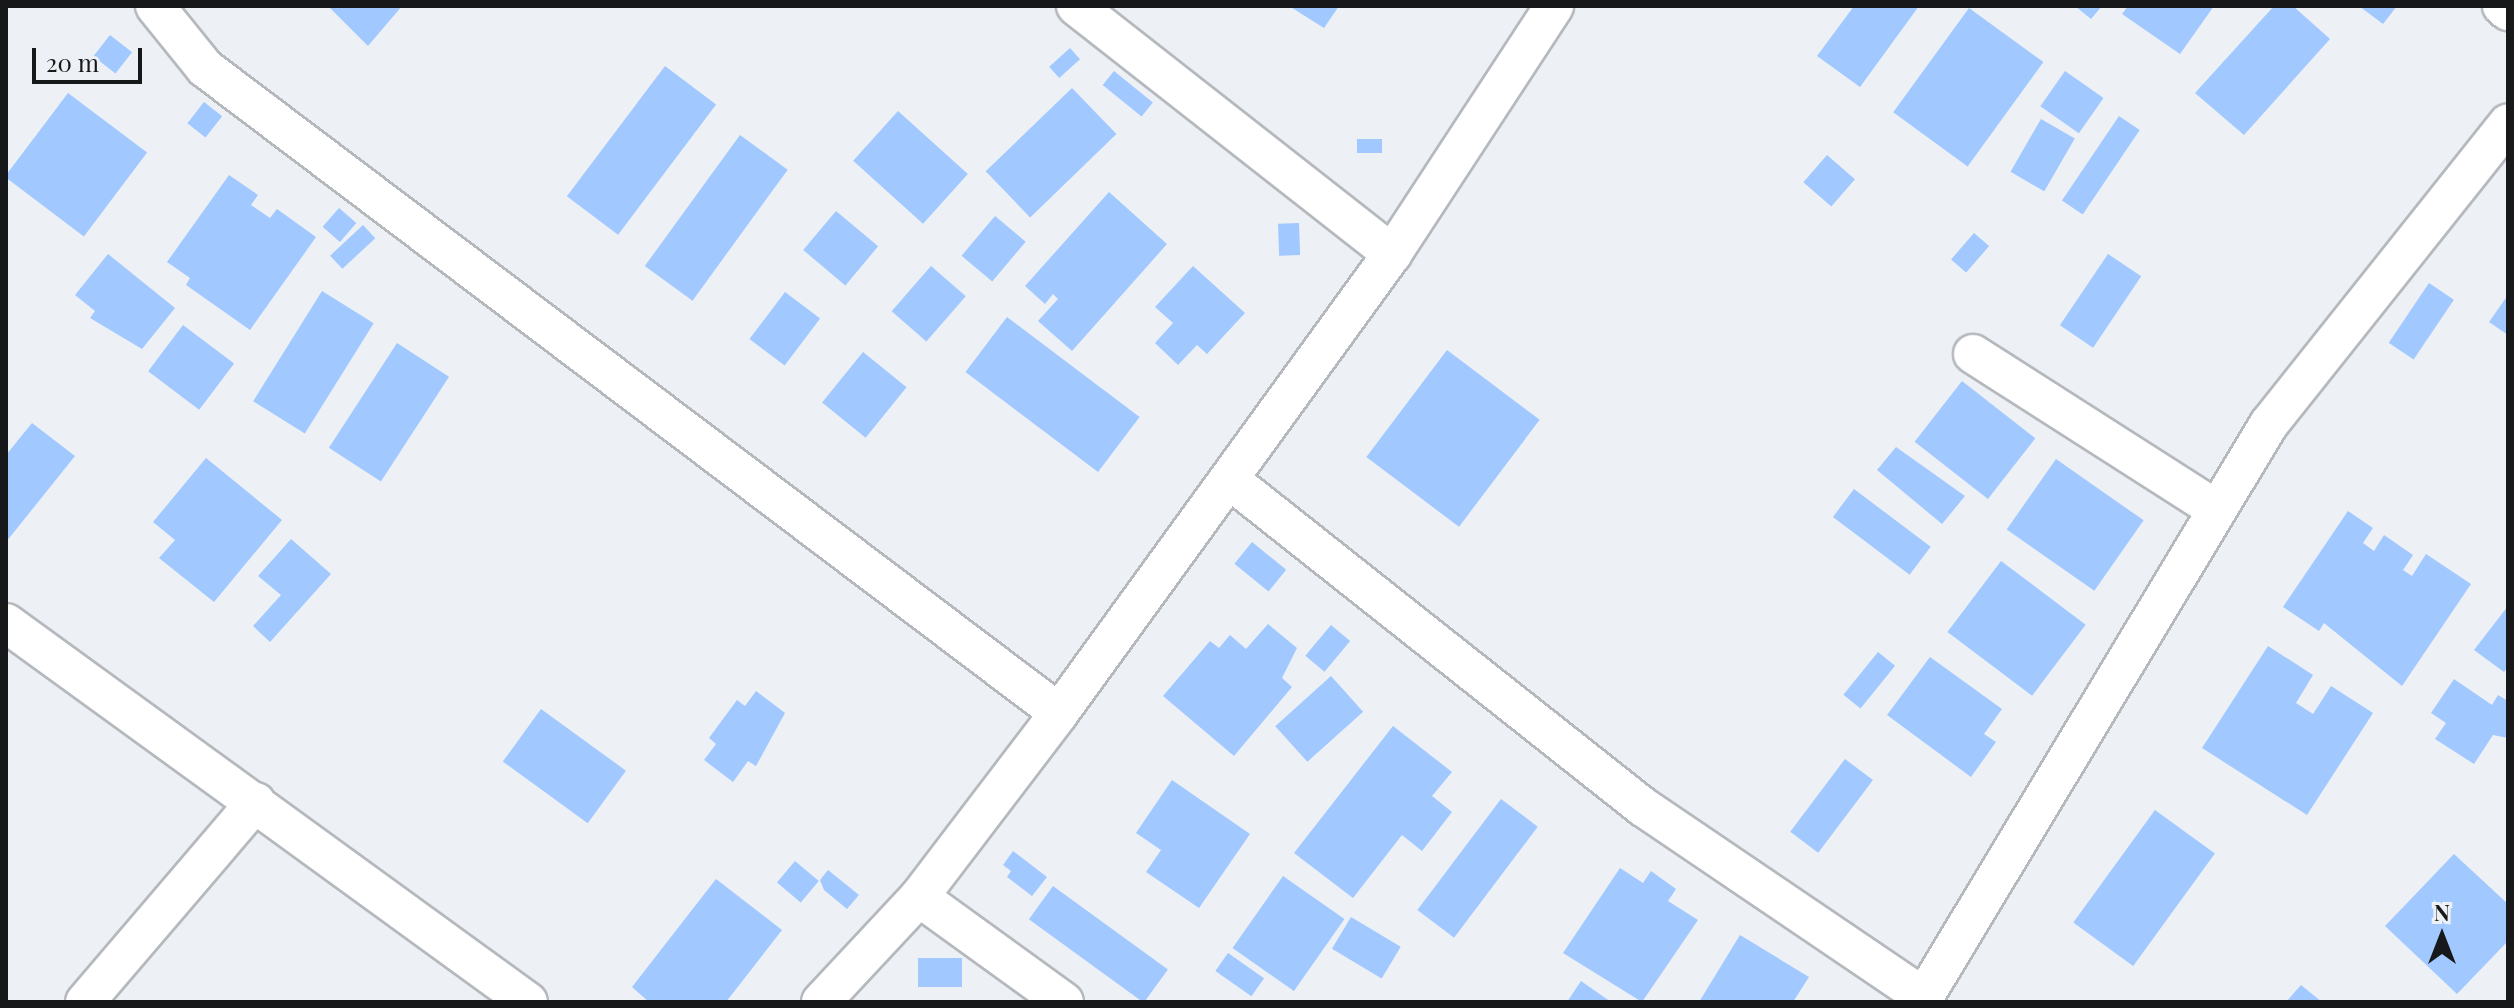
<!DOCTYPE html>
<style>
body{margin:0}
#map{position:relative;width:2514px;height:1008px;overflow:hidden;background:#edf1f6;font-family:"Playfair Display",serif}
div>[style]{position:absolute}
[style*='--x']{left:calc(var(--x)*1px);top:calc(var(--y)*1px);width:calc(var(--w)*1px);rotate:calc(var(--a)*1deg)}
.building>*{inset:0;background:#a1c8ff;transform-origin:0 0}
.roads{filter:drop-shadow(2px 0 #b5b9be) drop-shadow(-2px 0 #b5b9be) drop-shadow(0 2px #b5b9be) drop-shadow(0 -2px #b5b9be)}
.minor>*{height:38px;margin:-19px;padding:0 19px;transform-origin:19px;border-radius:19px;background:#fff}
span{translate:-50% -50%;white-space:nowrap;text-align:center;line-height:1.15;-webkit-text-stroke:6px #edf1f6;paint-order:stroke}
.frame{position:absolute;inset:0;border:8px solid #17181a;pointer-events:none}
.north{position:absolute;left:2402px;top:896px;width:80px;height:80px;-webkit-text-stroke:6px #edf1f6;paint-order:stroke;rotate:0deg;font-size:22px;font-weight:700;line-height:32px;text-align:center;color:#17181a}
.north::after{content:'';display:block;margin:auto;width:28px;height:36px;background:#17181a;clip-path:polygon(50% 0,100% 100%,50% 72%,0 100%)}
.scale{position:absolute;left:32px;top:48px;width:110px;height:36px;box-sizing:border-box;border:4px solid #17181a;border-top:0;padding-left:10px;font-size:24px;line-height:28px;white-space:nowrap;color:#17181a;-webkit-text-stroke:6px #edf1f6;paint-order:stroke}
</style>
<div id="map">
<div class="building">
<i style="clip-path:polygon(328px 6px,402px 6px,368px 46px)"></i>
<i style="clip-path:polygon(1289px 6px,1339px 6px,1324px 28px)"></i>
<i style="clip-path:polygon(1854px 6px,1919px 6px,1860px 87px,1817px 56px)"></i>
<i style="clip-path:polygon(2075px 6px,2102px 6px,2091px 19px)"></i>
<i style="clip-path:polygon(2128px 6px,2214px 6px,2180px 54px,2122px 14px)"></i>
<i style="clip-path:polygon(2274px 6px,2293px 6px,2330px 39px,2244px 135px,2195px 93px)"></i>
<i style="clip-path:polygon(2359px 6px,2397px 6px,2383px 24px)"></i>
<i style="left:1969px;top:8px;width:92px;height:129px;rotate:36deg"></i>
<i style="left:110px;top:35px;width:28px;height:27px;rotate:38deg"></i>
<i style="left:1070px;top:48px;width:15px;height:28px;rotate:48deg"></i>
<i style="left:665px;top:66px;width:64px;height:163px;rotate:37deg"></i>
<i style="left:1114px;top:71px;width:50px;height:18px;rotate:39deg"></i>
<i style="left:2065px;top:71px;width:47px;height:43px;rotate:35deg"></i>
<i style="left:1072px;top:88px;width:64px;height:120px;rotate:46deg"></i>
<i style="left:68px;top:93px;width:99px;height:105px;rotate:37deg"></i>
<i style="left:204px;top:102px;width:23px;height:27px;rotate:38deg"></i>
<i style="left:898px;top:111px;width:94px;height:67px;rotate:42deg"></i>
<i style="left:2119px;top:116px;width:25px;height:102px;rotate:34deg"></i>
<i style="left:2041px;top:119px;width:39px;height:61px;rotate:30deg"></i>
<i style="left:740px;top:135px;width:59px;height:162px;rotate:36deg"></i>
<i style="left:1382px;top:139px;width:14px;height:25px;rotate:90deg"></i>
<i style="left:1827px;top:155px;width:37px;height:36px;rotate:41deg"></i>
<i style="clip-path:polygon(229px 175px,258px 195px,251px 205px,270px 218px,277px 209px,316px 237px,250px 330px,186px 285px,190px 278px,167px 262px)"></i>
<i style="clip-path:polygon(1109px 192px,1167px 244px,1072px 351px,1038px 321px,1058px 299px,1053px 294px,1045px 304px,1025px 286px)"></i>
<i style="left:339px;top:208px;width:23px;height:25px;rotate:41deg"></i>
<i style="left:836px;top:211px;width:55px;height:51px;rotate:40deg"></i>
<i style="left:995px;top:216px;width:40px;height:52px;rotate:40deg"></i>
<i style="left:1299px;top:223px;width:32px;height:21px;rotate:88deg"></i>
<i style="left:363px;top:225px;width:18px;height:45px;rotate:47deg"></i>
<i style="left:1974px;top:233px;width:20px;height:35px;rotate:41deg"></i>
<i style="clip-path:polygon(108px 254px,175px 308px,142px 349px,90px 318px,95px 311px,75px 295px)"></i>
<i style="left:2108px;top:254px;width:40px;height:86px;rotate:34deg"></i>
<i style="left:931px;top:266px;width:46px;height:60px;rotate:41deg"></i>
<i style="clip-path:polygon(1193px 266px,1245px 313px,1207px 354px,1197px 345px,1178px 365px,1155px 343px,1173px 323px,1155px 307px)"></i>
<i style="left:2429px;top:283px;width:30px;height:72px;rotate:34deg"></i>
<i style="left:322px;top:291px;width:61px;height:130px;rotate:32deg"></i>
<i style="left:785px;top:292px;width:44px;height:59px;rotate:37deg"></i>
<i style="clip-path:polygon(2508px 295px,2508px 335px,2489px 322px)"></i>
<i style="left:1007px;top:317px;width:166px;height:69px;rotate:37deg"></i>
<i style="left:183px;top:325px;width:64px;height:58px;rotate:37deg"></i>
<i style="left:397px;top:343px;width:62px;height:125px;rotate:33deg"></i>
<i style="left:1447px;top:350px;width:116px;height:134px;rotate:37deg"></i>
<i style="left:863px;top:352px;width:56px;height:65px;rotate:39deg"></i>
<i style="left:1962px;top:381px;width:93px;height:77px;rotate:38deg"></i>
<i style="clip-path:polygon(32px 423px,75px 456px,6px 542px,6px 455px)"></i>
<i style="clip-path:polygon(1896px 447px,1965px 496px,1942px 524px,1877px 470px)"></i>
<i style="clip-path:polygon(206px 458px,282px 520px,214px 602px,159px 558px,175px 540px,153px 522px)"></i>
<i style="left:2056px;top:459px;width:107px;height:86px;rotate:35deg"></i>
<i style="left:1854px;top:489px;width:96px;height:35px;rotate:37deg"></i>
<i style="clip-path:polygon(2348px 511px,2373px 528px,2363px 543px,2374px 551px,2384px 535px,2413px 555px,2403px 570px,2412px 576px,2426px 554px,2471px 584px,2402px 686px,2324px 623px,2319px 631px,2283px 607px)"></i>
<i style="clip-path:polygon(291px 539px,331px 574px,270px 642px,253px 626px,281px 595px,258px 576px)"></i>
<i style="left:1252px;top:542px;width:44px;height:28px;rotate:39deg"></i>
<i style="left:2001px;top:561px;width:106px;height:89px;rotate:37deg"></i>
<i style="clip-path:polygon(2508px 606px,2508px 667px,2504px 672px,2474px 650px)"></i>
<i style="clip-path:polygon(1268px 624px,1297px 648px,1282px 678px,1292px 687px,1234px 756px,1163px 696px,1210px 641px,1219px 648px,1230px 635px,1246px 649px)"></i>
<i style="left:1331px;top:625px;width:25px;height:40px;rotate:40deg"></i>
<i style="clip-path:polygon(2268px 646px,2313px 675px,2296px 703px,2313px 714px,2331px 686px,2373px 713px,2307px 815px,2202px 748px)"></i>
<i style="left:1878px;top:652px;width:22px;height:55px;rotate:39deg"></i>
<i style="clip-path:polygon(1930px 657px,2002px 709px,1984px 734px,1996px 742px,1971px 777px,1887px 715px)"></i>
<i style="left:1331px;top:676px;width:48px;height:75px;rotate:48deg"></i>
<i style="clip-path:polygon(2454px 679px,2492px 705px,2498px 695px,2508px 701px,2508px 738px,2493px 735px,2474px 764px,2435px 739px,2446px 723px,2431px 713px)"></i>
<i style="clip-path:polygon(756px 691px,785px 713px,756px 766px,748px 761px,733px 782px,704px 760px,716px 744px,709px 738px,737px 700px,745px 706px)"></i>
<i style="left:541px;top:709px;width:105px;height:65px;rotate:36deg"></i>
<i style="clip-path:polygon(1393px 726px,1452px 772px,1432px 796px,1452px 812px,1422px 851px,1402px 835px,1353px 898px,1294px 853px)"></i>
<i style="left:1845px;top:759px;width:35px;height:91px;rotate:37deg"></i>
<i style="clip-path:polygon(1172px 780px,1250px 834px,1199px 908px,1146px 872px,1161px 850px,1136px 833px)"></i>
<i style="left:1501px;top:799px;width:46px;height:139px;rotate:37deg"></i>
<i style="left:2155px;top:810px;width:74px;height:139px;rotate:36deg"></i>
<i style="clip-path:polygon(1013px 851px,1047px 877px,1032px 896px,1007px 877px,1011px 871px,1003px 865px)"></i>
<i style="clip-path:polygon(2454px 854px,2508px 904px,2508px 941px,2457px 994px,2385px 926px)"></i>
<i style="left:795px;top:861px;width:31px;height:28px;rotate:40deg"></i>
<i style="clip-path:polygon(1620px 868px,1643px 883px,1651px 871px,1676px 889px,1668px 901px,1698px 920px,1642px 1002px,1563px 953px)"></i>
<i style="clip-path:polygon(828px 870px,859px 895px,847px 909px,824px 890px,820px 880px)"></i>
<i style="left:1283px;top:876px;width:75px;height:88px;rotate:35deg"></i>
<i style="clip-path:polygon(716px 879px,782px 930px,726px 1002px,649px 1002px,632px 987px)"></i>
<i style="left:1053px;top:886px;width:142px;height:41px;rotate:36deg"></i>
<i style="left:1351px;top:917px;width:58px;height:37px;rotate:31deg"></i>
<i style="clip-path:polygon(1740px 935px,1809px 977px,1793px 1002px,1699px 1002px)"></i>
<i style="left:1228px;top:953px;width:44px;height:22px;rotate:35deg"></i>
<i style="left:918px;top:958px;width:44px;height:29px"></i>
<i style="clip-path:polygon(1581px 981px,1611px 1002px,1567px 1002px)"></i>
<i style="clip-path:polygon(2301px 985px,2322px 1002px,2286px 1002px)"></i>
</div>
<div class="roads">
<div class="minor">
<i style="--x:155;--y:6;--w:80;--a:51.1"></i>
<i style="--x:205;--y:68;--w:1070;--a:37.06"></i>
<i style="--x:1076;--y:6;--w:402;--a:38.1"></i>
<i style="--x:2502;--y:6;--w:8;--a:40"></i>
<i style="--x:1973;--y:354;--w:287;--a:32.6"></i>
<i style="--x:1230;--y:480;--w:527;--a:38.37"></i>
<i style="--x:1643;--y:807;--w:339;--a:34.1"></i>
<i style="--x:6;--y:623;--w:645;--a:35.98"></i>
<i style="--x:919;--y:897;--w:179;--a:35.9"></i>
<i style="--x:85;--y:1002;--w:263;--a:-49.5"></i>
<i style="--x:821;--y:1002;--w:144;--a:-47"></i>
<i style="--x:919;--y:897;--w:231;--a:-52.7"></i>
<i style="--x:1059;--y:713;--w:567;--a:-54.04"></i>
<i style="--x:1392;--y:254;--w:296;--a:-56.8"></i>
<i style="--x:1921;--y:1002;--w:675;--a:-58.95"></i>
<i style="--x:2269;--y:424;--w:384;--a:-51.5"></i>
</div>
</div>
<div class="frame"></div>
<div class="north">N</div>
<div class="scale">20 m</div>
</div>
